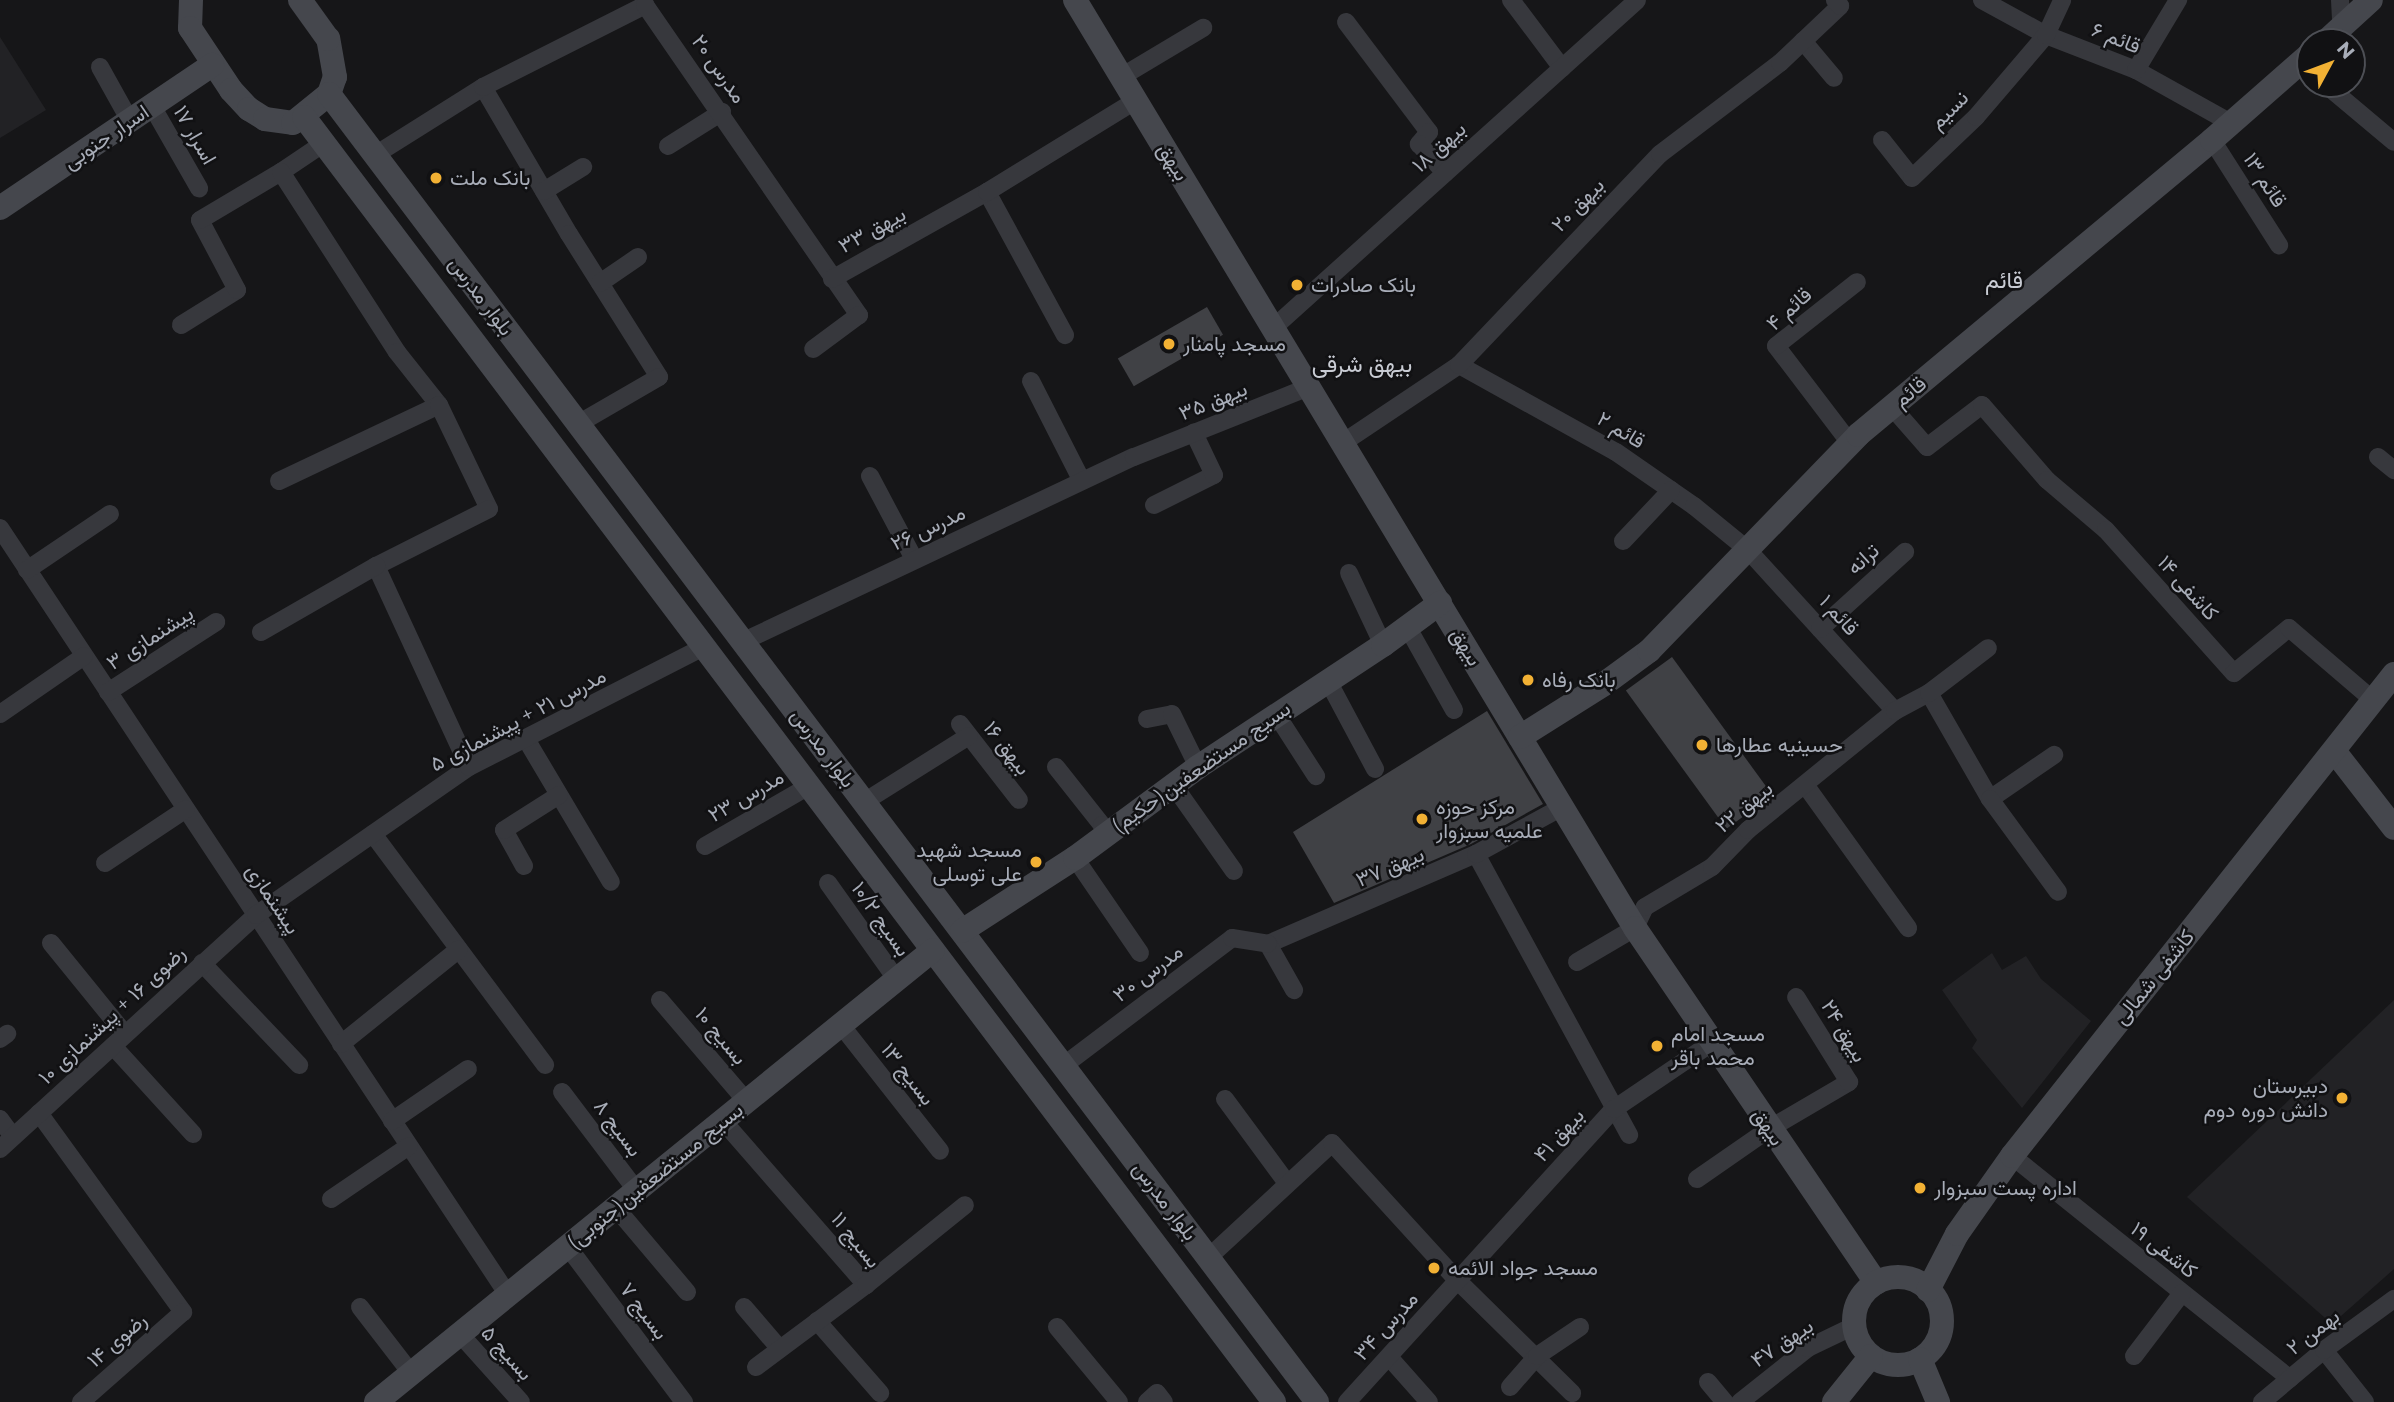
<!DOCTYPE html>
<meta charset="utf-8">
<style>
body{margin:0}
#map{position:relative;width:2394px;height:1402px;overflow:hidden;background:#161618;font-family:Montserrat,Vazirmatn,sans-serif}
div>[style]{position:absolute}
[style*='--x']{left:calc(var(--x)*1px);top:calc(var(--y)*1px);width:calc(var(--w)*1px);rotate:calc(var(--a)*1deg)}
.built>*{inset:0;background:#222225}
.building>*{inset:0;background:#404145;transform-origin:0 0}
.street>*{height:18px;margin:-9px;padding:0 9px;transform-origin:9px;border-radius:9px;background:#37383d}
.secondary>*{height:24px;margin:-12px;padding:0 12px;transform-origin:12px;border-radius:12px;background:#45474d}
.secondary>.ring{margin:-12px;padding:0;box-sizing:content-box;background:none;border:24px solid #45474d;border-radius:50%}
.dots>*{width:19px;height:19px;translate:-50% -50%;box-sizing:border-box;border:4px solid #111113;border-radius:50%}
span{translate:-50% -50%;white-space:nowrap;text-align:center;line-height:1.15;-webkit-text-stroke:5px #111113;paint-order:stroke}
.street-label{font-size:21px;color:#a8adb8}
.poi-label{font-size:21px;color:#a8adb8}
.left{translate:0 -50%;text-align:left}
.right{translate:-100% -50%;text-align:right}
.neighbourhood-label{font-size:23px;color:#c9ccd4}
.north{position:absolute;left:2296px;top:28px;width:70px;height:70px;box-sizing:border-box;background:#111113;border:2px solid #4d4f55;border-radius:50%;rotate:49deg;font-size:19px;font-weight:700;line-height:28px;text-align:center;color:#a8adb8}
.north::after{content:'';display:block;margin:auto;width:24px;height:32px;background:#f2b134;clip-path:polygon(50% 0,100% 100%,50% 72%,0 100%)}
</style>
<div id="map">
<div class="built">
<i style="clip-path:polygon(0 37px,46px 110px,0 138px)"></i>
<i style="clip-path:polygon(1992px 953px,2002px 970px,2026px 956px,2041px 979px,2091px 1021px,2022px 1108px,1972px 1048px,1977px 1040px,1942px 990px)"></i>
<i style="clip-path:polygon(2394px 1000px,2394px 1269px,2332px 1324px,2187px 1197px)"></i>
</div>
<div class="building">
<i style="left:1207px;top:307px;width:32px;height:103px;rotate:60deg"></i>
<i style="left:1672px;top:657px;width:171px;height:57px;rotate:54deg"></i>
<i style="clip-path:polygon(1487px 711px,1543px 804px,1471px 844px,1334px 903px,1293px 832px)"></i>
</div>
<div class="street">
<i style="--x:1511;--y:0;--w:85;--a:53.1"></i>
<i style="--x:1982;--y:0;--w:73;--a:28.7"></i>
<i style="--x:2046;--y:35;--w:97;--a:21.3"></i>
<i style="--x:2136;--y:70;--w:109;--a:29.2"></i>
<i style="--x:2340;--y:0;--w:19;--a:87"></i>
<i style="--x:2341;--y:19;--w:8;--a:60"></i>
<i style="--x:1346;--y:22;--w:138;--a:53"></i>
<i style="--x:1429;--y:132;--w:16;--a:130"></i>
<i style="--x:1419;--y:144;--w:39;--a:48"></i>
<i style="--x:1803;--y:41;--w:48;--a:50"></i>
<i style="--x:100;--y:67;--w:62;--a:60.9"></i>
<i style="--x:2136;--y:70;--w:82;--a:-59"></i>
<i style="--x:1121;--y:77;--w:96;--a:-30.9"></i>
<i style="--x:2325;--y:84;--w:90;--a:40"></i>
<i style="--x:483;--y:87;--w:170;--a:59.7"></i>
<i style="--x:569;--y:234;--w:169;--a:57.8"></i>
<i style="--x:659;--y:377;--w:94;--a:149.9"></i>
<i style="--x:152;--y:106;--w:95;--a:60.2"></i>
<i style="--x:1882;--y:140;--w:48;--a:51.7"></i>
<i style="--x:1912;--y:178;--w:88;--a:-43.6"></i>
<i style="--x:1976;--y:117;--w:108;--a:-49.5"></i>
<i style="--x:2046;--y:35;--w:38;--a:-65"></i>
<i style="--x:2212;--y:140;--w:125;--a:57.5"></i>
<i style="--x:668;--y:146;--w:64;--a:-32.2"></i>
<i style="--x:375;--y:155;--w:128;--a:-32.2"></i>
<i style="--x:483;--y:87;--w:182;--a:-26.8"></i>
<i style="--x:645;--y:5;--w:377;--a:55.4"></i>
<i style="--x:859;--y:315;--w:57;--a:143.5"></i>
<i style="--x:281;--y:172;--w:52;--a:-34"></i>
<i style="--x:544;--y:191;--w:46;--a:-31.6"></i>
<i style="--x:987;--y:192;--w:163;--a:61.4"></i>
<i style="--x:832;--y:279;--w:178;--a:-29.3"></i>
<i style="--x:987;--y:192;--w:174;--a:-31.6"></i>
<i style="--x:600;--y:283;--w:46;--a:-34.4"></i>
<i style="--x:181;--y:325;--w:66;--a:-32"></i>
<i style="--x:237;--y:290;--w:79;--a:-117.9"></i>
<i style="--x:200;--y:220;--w:94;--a:-30.7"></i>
<i style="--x:281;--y:172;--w:214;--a:57.2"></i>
<i style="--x:397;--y:352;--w:68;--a:51.6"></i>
<i style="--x:1272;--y:329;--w:491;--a:-42"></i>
<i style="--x:1459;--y:365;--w:179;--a:29"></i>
<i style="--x:1616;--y:452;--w:95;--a:34.7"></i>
<i style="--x:1694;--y:506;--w:70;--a:39.2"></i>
<i style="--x:1748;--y:550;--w:218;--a:47.6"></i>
<i style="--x:1031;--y:381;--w:112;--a:63"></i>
<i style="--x:1892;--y:407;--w:53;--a:48.8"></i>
<i style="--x:1927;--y:447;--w:69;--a:-37.4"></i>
<i style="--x:1982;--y:405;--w:99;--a:49.1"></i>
<i style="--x:2047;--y:480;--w:77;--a:40.3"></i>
<i style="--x:2106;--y:530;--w:192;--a:48.2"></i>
<i style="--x:2234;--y:673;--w:71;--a:-39.3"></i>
<i style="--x:2289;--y:628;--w:111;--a:40.6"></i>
<i style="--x:1344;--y:442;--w:138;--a:-33.8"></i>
<i style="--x:1459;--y:365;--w:291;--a:-46.4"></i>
<i style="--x:1660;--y:154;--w:151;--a:-37.2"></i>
<i style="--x:1780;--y:63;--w:83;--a:-43.5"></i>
<i style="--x:1840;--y:6;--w:8;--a:-130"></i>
<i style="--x:1850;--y:443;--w:122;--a:-127.3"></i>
<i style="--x:1776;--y:346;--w:103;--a:-38.3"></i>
<i style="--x:2378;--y:457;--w:21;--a:39"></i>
<i style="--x:870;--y:476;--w:94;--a:62.1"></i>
<i style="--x:279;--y:481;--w:177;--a:-25.4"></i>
<i style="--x:439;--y:405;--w:115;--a:64.3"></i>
<i style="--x:489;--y:509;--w:127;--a:153.2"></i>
<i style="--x:376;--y:566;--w:221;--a:65.2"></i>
<i style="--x:1154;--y:505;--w:67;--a:-26.6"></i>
<i style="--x:1214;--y:475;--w:47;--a:-115.5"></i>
<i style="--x:0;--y:528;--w:920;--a:56.48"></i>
<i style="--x:1623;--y:541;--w:70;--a:-46.7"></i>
<i style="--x:27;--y:570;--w:100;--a:-34"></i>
<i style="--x:1349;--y:573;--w:80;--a:64.7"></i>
<i style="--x:1408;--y:628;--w:94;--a:60.7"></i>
<i style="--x:1820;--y:629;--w:115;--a:-42.2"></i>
<i style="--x:261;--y:632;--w:133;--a:-29.9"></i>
<i style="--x:742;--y:642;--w:433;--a:-25.3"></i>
<i style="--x:1134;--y:457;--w:188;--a:-21.8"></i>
<i style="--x:1327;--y:679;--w:102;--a:61.9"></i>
<i style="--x:108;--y:692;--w:129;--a:-32.9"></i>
<i style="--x:1929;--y:693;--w:122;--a:60.1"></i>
<i style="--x:1990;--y:799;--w:78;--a:-34.5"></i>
<i style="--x:0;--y:714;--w:102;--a:-34.6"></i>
<i style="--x:1276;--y:714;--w:74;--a:57.2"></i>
<i style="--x:1147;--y:719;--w:25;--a:-11"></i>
<i style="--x:1172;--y:714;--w:59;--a:63.9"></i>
<i style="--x:960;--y:724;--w:96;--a:52.2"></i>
<i style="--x:526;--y:739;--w:166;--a:59.3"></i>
<i style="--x:1056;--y:767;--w:74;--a:51.6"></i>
<i style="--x:1102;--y:825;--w:10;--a:73"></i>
<i style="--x:1174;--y:786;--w:104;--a:54.8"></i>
<i style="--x:1806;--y:786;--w:175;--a:54.3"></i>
<i style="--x:1990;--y:799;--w:115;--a:53.8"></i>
<i style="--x:864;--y:802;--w:124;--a:-32.2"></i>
<i style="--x:373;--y:834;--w:288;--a:53.3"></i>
<i style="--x:705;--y:846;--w:120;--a:-30"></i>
<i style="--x:1476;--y:854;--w:320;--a:61.4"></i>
<i style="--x:1075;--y:858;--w:115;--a:55.6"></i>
<i style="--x:105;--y:863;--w:97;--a:-33.7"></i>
<i style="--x:524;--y:866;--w:41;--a:-119.1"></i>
<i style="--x:504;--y:830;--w:65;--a:-32.5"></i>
<i style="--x:828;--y:883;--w:119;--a:54.6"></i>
<i style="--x:51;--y:943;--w:117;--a:50.9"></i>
<i style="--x:1268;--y:944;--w:227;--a:-23.4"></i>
<i style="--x:1476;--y:854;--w:100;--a:-28.6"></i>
<i style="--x:1268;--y:944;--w:53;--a:60.5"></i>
<i style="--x:1577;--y:962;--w:67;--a:-30.4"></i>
<i style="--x:1635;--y:928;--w:23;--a:-65"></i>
<i style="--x:1645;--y:907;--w:78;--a:-30.8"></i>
<i style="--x:1712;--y:867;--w:52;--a:-45.8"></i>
<i style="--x:1748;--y:830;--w:189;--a:-39"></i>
<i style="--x:1895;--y:711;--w:38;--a:-28"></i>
<i style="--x:1929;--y:693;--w:74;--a:-37.3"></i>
<i style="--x:202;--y:963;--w:141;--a:46.4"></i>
<i style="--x:660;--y:1000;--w:134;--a:49.5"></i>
<i style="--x:841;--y:1025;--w:160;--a:51.8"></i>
<i style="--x:0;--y:1039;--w:9;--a:-36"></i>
<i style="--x:341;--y:1044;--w:151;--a:-38.8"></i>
<i style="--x:113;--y:1046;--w:119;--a:47.7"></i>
<i style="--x:1063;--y:1066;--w:212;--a:-37.1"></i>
<i style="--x:1232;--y:938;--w:36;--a:9"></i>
<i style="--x:562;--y:1092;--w:124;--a:52.9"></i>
<i style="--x:1225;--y:1099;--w:104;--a:53.6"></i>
<i style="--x:39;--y:1113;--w:246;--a:54.1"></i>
<i style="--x:183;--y:1312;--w:136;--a:138.6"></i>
<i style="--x:0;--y:1119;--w:22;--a:54"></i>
<i style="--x:392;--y:1121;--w:92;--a:-34.4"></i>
<i style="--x:723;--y:1121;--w:218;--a:48.9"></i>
<i style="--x:0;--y:1149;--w:347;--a:-42.4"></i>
<i style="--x:256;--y:915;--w:259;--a:-34.8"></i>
<i style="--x:469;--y:767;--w:264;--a:-27.1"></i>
<i style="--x:2012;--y:1156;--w:356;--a:38.7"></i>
<i style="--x:1697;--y:1179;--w:88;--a:-34.8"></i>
<i style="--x:1769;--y:1129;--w:93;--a:-30.4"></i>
<i style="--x:1849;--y:1082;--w:100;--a:-121.9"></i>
<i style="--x:331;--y:1199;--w:94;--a:-34.2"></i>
<i style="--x:616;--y:1208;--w:110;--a:49.8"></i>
<i style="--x:568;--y:1247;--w:194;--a:53.2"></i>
<i style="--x:1208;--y:1258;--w:169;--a:-42.8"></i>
<i style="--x:1332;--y:1143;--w:187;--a:47.6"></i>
<i style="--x:1458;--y:1281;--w:160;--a:44.5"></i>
<i style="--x:360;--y:1307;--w:83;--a:52.3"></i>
<i style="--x:744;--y:1307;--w:55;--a:49.4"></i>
<i style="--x:817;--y:1321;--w:96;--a:48.8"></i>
<i style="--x:1057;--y:1327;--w:97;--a:50.4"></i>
<i style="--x:460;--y:1334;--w:91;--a:48.1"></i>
<i style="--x:2324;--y:1350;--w:66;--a:51.7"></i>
<i style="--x:2134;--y:1356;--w:79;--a:-52.7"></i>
<i style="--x:1389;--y:1357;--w:60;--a:48.4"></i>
<i style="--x:756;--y:1367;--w:137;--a:-36.7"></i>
<i style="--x:866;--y:1285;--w:127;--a:-38.9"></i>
<i style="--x:1708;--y:1382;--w:26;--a:50"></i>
<i style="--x:1510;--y:1387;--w:41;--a:-48.9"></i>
<i style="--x:1537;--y:1356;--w:52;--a:-34"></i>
<i style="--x:1147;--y:1402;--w:13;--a:-42"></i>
<i style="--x:1157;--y:1393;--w:11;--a:52"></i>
<i style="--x:1347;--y:1402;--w:396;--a:-47.7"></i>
<i style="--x:1614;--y:1109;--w:120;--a:-34.1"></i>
<i style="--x:1740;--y:1402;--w:87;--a:-38.5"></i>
<i style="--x:1808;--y:1348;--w:51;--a:-25.6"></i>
<i style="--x:2262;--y:1402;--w:81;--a:-40"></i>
<i style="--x:2324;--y:1350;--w:87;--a:-36.1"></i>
</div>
<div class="secondary">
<i style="--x:191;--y:0;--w:28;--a:92"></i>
<i style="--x:190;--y:28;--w:74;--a:56.5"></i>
<i style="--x:231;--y:90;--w:26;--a:47"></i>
<i style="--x:249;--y:109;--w:19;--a:32"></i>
<i style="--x:265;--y:119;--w:28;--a:8"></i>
<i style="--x:293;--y:123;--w:46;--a:-38.9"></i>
<i style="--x:329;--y:94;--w:18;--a:-71"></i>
<i style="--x:335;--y:77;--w:39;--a:-100"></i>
<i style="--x:328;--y:39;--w:48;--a:-125.7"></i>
<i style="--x:1075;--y:0;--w:1084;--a:58.89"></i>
<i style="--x:1635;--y:928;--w:429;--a:55.8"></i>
<i style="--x:2325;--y:42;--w:62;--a:-42.4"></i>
<i style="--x:329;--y:94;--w:1639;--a:52.93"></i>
<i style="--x:304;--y:117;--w:1610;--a:52.95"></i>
<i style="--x:0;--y:208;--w:256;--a:-34"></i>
<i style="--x:1520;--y:737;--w:99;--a:-32.2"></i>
<i style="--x:1604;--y:684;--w:56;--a:-36.3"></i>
<i style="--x:1649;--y:651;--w:301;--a:-45.9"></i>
<i style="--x:1858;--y:435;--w:461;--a:-39.8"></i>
<i style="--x:2212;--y:140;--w:130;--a:-41.3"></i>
<i style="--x:2335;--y:752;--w:96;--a:52.2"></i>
<i style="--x:962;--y:931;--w:135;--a:-32.9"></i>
<i style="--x:1075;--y:858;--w:153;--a:-36.5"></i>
<i style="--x:1198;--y:767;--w:222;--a:-33.4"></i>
<i style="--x:1383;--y:645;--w:71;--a:-36.4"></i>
<i class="ring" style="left:1854px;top:1277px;width:64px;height:64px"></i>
<i style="--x:1928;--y:1290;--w:63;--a:-62.6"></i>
<i style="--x:1957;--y:1234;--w:95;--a:-54.8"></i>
<i style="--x:2012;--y:1156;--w:615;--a:-51.6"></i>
<i style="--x:1920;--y:1359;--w:47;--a:67.3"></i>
<i style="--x:376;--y:1402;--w:717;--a:-39.06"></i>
<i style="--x:1834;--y:1402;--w:59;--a:-51.2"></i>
</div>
<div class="dots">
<i style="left:436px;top:178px;background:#f2b134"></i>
<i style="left:1297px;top:285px;background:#f2b134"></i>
<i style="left:1169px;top:344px;background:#f2b134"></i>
<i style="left:1528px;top:680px;background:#f2b134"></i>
<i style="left:1702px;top:745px;background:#f2b134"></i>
<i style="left:1422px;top:819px;background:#f2b134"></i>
<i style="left:1036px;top:862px;background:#f2b134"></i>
<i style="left:1657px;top:1046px;background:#f2b134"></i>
<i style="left:2342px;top:1098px;background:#f2b134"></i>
<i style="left:1920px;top:1188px;background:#f2b134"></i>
<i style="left:1434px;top:1268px;background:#f2b134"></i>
</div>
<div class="street-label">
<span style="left:2116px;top:38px;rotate:22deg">قائم ۶</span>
<span style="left:719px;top:69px;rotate:55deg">مدرس ۲۰</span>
<span style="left:1949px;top:110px;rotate:-45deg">نسیم</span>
<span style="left:195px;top:135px;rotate:60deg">اسرار ۱۷</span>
<span style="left:106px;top:137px;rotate:-34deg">اسرار جنوبی</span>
<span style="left:1439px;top:147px;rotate:-42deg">بیهق ۱۸</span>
<span style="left:1173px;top:162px;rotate:58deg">بیهق</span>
<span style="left:2265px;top:180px;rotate:57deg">قائم ۱۳</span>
<span style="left:1578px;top:205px;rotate:-46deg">بیهق ۲۰</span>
<span style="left:872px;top:230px;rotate:-29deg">بیهق ۳۳</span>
<span style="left:481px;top:296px;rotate:53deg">بلوار مدرس</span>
<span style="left:1789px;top:309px;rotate:-42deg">قائم ۴</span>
<span style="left:1910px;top:392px;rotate:-40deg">قائم</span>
<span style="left:1213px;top:401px;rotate:-22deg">بیهق ۳۵</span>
<span style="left:1621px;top:430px;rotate:31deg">قائم ۲</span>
<span style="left:928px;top:528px;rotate:-25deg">مدرس ۲۶</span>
<span style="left:1863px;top:559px;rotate:-42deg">ترانه</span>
<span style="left:2188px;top:588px;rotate:48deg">کاشفی ۱۴</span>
<span style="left:1839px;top:615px;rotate:48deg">قائم ۱</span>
<span style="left:150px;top:638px;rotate:-33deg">پیشنمازی ۳</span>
<span style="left:1466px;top:647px;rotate:59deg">بیهق</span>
<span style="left:518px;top:720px;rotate:-28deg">مدرس ۲۱ + پیشنمازی ۵</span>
<span style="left:823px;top:748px;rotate:53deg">بلوار مدرس</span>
<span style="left:1007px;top:748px;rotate:52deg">بیهق ۱۶</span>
<span style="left:1201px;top:767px;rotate:-35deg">بسیج مستضعفین(حکیم)</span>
<span style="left:746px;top:796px;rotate:-30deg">مدرس ۲۳</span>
<span style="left:1744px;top:807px;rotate:-40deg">بیهق ۲۲</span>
<span style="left:1390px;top:867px;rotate:-23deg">بیهق ۳۷</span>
<span style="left:273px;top:899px;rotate:56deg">پیشنمازی</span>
<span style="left:881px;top:919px;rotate:55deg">بسیج ۱۰/۲</span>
<span style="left:1148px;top:973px;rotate:-37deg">مدرس ۳۰</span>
<span style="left:2154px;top:977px;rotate:-51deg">کاشفی شمالی</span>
<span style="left:112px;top:1015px;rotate:-43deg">رضوی ۱۶ + پیشنمازی ۱۰</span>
<span style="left:1844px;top:1031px;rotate:59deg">بیهق ۲۴</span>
<span style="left:721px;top:1036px;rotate:50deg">بسیج ۱۰</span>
<span style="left:908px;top:1074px;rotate:52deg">بسیج ۱۳</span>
<span style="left:1768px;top:1127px;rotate:56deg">بیهق</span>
<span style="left:618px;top:1128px;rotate:53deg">بسیج ۸</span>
<span style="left:1559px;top:1135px;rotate:-48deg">بیهق ۴۱</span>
<span style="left:655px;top:1176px;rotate:-39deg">بسیج مستضعفین(جنوبی)</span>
<span style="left:1165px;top:1201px;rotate:53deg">بلوار مدرس</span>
<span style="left:856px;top:1240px;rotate:51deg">بسیج ۱۱</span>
<span style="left:2164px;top:1250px;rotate:38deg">کاشفی ۱۹</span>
<span style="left:644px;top:1311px;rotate:53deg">بسیج ۷</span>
<span style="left:1386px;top:1326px;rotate:-48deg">مدرس ۳۴</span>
<span style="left:2313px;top:1332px;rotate:-38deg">بهمن ۲</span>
<span style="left:117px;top:1340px;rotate:-41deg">رضوی ۱۴</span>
<span style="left:1782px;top:1343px;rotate:-34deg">بیهق ۴۷</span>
<span style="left:507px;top:1353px;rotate:48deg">بسیج ۵</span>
</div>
<div class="poi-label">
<span class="left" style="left:450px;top:178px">بانک ملت</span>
<span class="left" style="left:1311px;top:285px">بانک صادرات</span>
<span class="left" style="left:1183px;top:344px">مسجد پامنار</span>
<span class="left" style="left:1542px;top:680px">بانک رفاه</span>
<span class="left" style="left:1716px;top:745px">حسینیه عطارها</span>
<span class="left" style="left:1436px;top:819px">مرکز حوزه<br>علمیه سبزوار</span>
<span class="right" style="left:1022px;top:862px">مسجد شهید<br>علی توسلی</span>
<span class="left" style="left:1671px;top:1046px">مسجد امام<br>محمد باقر</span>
<span class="right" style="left:2328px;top:1098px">دبیرستان<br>دانش دوره دوم</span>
<span class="left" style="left:1934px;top:1188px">اداره پست سبزوار</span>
<span class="left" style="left:1448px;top:1268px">مسجد جواد الائمه</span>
</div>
<div class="neighbourhood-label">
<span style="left:2004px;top:280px">قائم</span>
<span style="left:1362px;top:364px">بیهق شرقی</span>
</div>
<div class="north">N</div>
</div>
